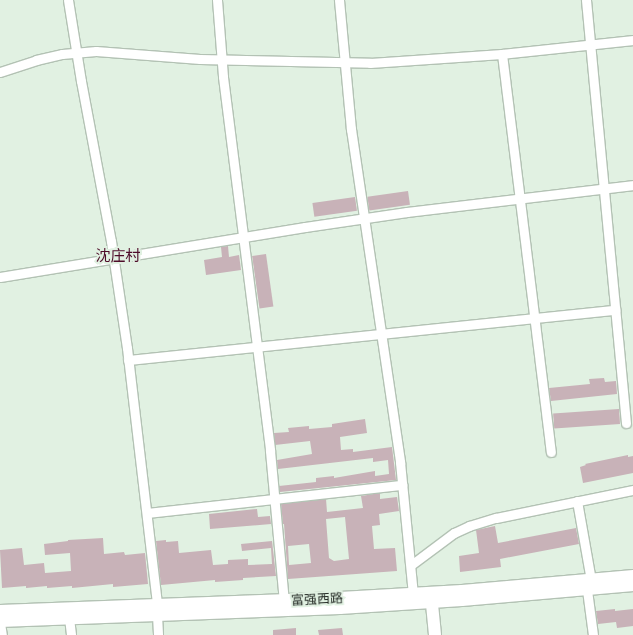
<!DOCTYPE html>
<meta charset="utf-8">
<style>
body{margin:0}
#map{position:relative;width:633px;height:635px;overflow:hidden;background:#e1f1e2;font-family:Montserrat,"Noto Sans SC",sans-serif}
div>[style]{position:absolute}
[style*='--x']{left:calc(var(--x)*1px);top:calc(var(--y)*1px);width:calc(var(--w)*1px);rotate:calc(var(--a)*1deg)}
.building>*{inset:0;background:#c8b2b8;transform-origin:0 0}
.roads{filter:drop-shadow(1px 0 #b3c2b4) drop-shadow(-1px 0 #b3c2b4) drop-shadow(0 1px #b3c2b4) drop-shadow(0 -1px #b3c2b4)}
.minor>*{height:9px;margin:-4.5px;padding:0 4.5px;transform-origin:4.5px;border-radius:4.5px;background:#fff}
.major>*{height:12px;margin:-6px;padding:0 6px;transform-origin:6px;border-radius:6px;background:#fff}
span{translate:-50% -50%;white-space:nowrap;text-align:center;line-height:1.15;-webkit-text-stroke:4px #e1f1e2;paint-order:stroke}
.street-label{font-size:13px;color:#252b26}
.quarter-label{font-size:15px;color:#4e0c29}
</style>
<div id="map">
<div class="building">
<i style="left:408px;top:191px;width:14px;height:41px;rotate:82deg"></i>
<i style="left:355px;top:197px;width:14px;height:43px;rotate:82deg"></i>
<i style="clip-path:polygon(228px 246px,229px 257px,239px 255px,241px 270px,206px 275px,204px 260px,222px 257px,221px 247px)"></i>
<i style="left:266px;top:254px;width:53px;height:14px;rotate:82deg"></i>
<i style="clip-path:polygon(604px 378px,605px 382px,616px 381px,617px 394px,551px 401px,549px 388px,590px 384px,589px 379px)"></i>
<i style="left:619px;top:409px;width:15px;height:66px;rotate:86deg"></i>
<i style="clip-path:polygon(365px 419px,367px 433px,340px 437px,341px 450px,353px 449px,353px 452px,392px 447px,396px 480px,280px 492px,279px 486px,316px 482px,316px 478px,334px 476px,334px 478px,375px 471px,375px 476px,389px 474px,388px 460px,373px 462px,373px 458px,278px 469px,277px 460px,312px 454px,310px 441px,275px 445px,274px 433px,289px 432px,288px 428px,309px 426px,309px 429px,332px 427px,332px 424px)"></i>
<i style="clip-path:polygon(628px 455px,628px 457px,633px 456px,633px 473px,583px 483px,580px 467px,586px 465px,585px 464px)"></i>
<i style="clip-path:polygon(evenodd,380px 493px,380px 499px,397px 497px,399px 511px,379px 514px,380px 525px,372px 526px,374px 549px,395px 548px,397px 571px,288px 579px,284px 524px,283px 524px,281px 504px,326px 499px,327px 512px,363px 508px,361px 496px,380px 493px,345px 517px,349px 559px,334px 561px,329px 558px,326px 519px,345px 517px,380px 493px,309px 544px,311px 563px,289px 565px,288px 546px,309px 544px)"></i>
<i style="clip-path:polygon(257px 509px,258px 517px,270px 516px,271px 524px,210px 529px,209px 514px)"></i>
<i style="clip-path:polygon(495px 526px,498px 543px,576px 528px,579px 544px,500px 559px,501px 567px,460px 572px,459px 556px,479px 553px,476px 530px)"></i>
<i style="clip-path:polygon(103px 538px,104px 554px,124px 552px,125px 555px,145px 553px,148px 584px,113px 587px,113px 584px,72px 588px,72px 586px,47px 588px,47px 586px,26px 588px,26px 586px,2px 588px,0 550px,22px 548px,24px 565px,44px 563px,45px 573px,71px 571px,70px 553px,45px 555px,44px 544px,68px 541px,68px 540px)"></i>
<i style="clip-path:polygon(166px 540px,166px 542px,178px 541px,179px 553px,211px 550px,213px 565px,228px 564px,228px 560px,248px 559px,248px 565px,272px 564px,271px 548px,242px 551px,241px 544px,272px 541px,276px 576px,243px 578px,243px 580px,215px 582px,215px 580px,161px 585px,156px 541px)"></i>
<i style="clip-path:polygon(615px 609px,615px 611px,633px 609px,633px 626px,617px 628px,616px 622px,598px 624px,596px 611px)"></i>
<i style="clip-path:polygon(296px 628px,296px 635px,273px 635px,273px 630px)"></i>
<i style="clip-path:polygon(342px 628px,343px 635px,319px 635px,318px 630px)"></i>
</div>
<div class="roads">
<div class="minor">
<i style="--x:68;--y:0;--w:82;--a:80.9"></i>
<i style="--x:81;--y:81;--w:163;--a:79.4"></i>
<i style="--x:111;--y:241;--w:108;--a:81.5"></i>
<i style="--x:127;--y:348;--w:259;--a:83.3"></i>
<i style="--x:217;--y:0;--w:77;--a:85.5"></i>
<i style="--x:223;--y:77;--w:377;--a:82.8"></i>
<i style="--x:270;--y:451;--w:151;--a:84.7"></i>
<i style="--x:339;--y:0;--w:130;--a:84.7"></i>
<i style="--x:351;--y:129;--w:337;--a:81.6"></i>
<i style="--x:400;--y:462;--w:133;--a:84.4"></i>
<i style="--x:586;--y:0;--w:425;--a:84.6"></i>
<i style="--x:502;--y:54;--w:401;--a:83"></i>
<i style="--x:0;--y:72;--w:38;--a:-18"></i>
<i style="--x:36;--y:60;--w:27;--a:-13"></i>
<i style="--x:62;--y:54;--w:34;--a:-5"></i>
<i style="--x:96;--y:51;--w:104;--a:4.4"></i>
<i style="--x:200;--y:59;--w:170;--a:1.3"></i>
<i style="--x:370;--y:63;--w:132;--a:-3.9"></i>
<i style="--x:502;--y:54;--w:132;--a:-6.1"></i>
<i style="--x:0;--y:277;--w:309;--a:-9.3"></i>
<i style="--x:305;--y:227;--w:103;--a:-8.4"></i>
<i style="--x:407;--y:212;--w:228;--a:-6.8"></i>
<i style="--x:128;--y:360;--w:490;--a:-5.9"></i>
<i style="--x:577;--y:501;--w:80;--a:80"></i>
<i style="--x:147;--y:513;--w:257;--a:-6.3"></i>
<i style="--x:411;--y:565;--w:54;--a:-36.7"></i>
<i style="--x:454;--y:533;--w:17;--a:-25"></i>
<i style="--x:469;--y:526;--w:28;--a:-17"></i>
<i style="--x:496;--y:518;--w:140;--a:-11.6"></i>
<i style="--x:587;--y:590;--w:45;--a:82.4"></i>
<i style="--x:157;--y:615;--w:20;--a:87"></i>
<i style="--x:69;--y:618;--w:17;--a:83"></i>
<i style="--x:0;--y:623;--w:12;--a:81"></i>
</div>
<div class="major">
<i style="--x:431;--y:594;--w:41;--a:84.4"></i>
<i style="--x:0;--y:611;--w:340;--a:-2.2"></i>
<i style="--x:340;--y:598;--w:122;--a:-3.3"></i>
<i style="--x:462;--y:591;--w:172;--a:-5"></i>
<i style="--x:0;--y:621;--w:340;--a:-2.2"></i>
<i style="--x:340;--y:608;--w:122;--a:-3.8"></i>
<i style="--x:462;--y:600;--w:172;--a:-5"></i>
</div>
</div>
<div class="street-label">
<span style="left:317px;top:599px;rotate:-3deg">富强西路</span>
</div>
<div class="quarter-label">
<span style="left:118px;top:256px">沈庄村</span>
</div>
</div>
